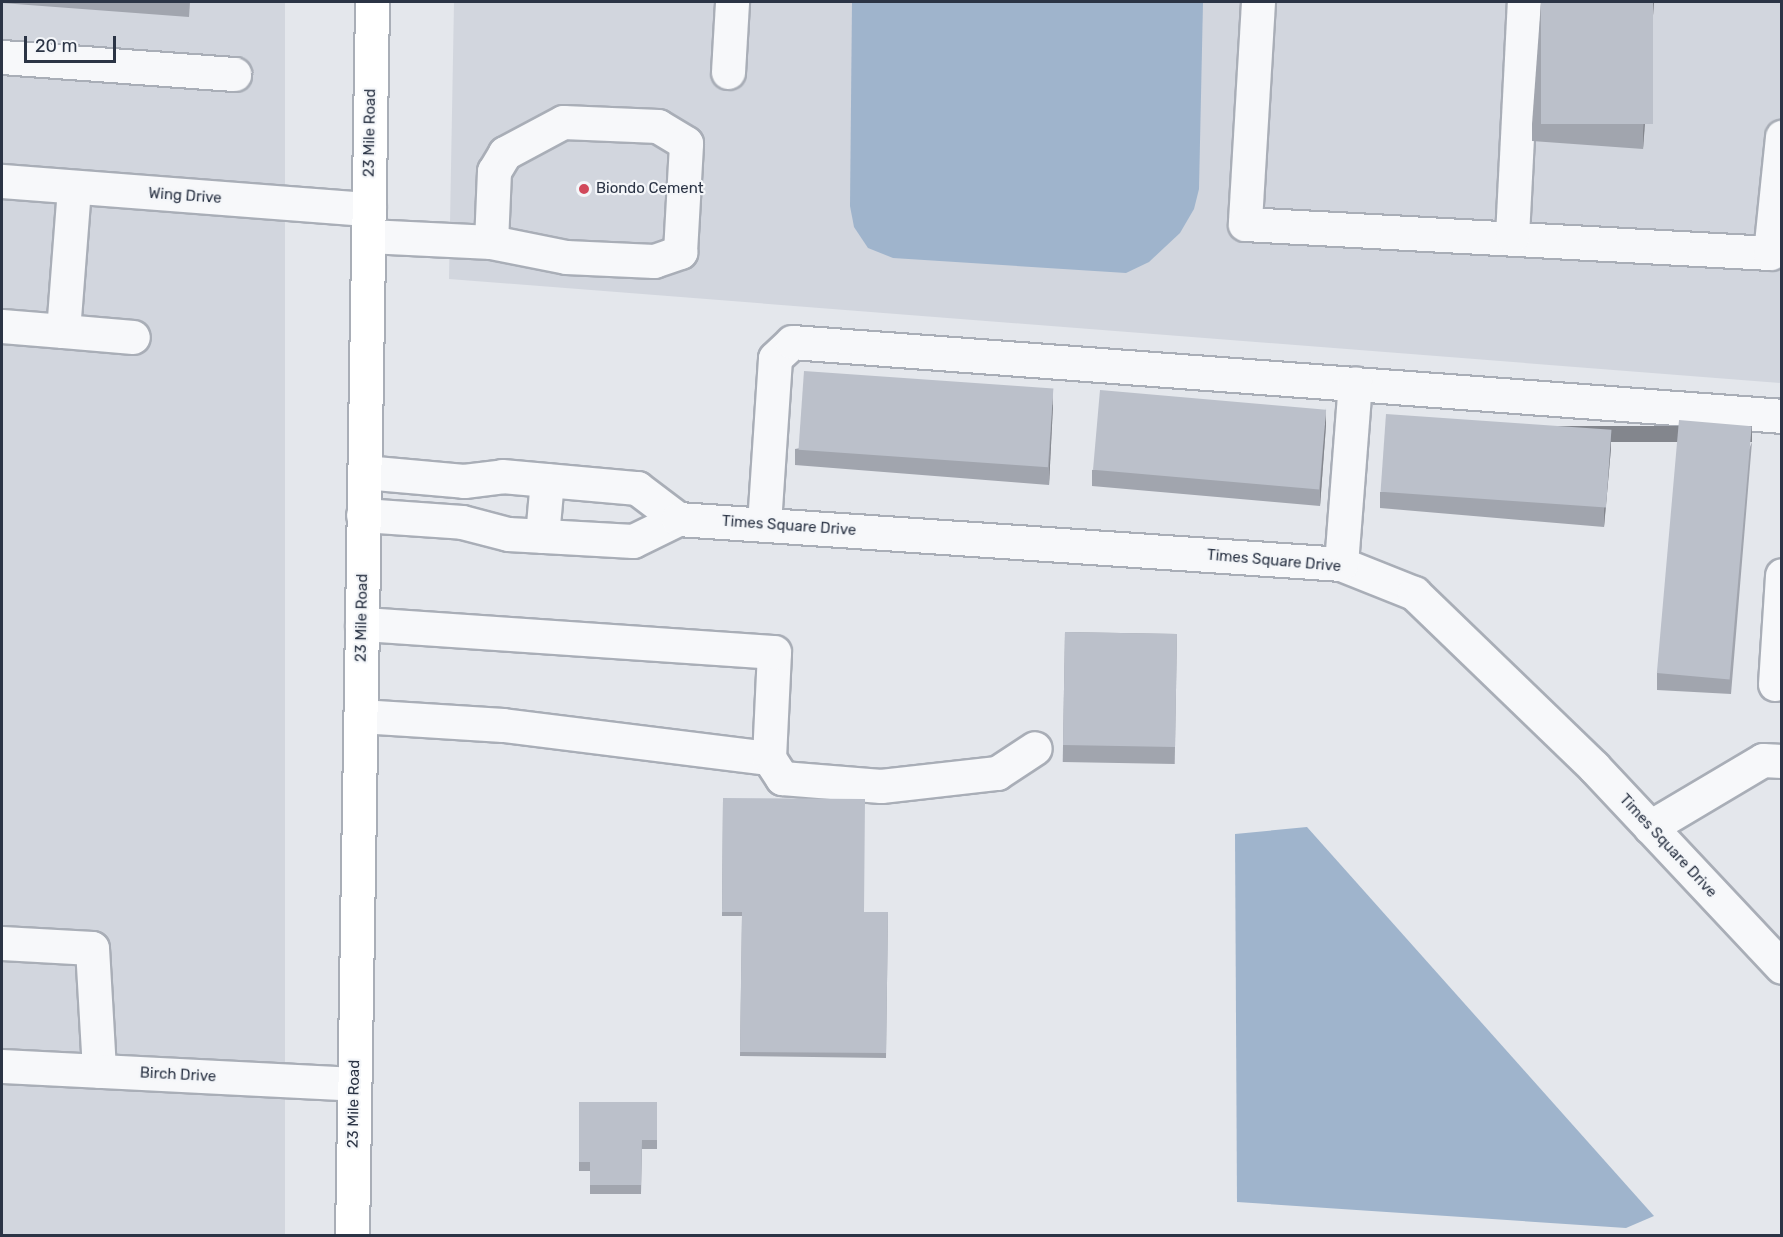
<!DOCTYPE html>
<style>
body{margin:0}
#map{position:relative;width:1783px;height:1237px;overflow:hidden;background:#e4e7ec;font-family:Rubik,sans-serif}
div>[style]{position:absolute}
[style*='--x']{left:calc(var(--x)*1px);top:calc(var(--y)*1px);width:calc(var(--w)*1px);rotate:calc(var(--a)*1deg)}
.built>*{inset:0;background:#d2d6de;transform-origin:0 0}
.water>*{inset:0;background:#9fb4cc}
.roads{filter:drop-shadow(2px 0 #a9aeb7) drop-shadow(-2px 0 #a9aeb7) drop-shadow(0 2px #a9aeb7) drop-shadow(0 -2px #a9aeb7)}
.minor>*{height:33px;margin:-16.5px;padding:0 16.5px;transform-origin:16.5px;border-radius:16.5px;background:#f7f8fa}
.major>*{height:33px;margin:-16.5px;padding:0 16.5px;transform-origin:16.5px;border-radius:16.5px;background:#fff}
.wall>*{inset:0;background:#a1a5ae;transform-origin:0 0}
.shaded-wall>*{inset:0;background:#83868d;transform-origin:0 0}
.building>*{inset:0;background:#bbc0ca;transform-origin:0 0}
.dots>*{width:16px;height:16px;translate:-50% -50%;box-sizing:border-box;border:3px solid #f4f6f9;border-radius:50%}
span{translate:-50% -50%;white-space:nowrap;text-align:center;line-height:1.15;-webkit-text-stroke:4.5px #f4f6f9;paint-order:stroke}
.street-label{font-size:15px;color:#2b3445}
.poi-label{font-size:15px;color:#2b3445}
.left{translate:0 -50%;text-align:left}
.frame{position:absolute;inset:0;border:3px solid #2b3445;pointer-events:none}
.scale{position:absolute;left:24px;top:36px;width:92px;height:27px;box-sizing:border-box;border:3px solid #2b3445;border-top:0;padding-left:8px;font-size:18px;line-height:21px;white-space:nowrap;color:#2b3445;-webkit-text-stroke:4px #f4f6f9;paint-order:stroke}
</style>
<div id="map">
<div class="built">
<i style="left:2px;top:2px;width:283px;height:1234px"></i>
<i style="clip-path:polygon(454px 2px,1781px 2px,1781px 383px,449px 279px)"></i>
</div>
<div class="water">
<i style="clip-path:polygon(852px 2px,1203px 2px,1199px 189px,1194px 209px,1180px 233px,1149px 262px,1126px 273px,893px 258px,868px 248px,854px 227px,850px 206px)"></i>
<i style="clip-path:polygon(1307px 827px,1654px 1216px,1626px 1228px,1237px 1202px,1235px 834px)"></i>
</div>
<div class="roads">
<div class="minor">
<i style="--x:1258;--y:2;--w:222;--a:93.4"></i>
<i style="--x:1245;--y:224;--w:526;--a:3.16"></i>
<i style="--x:1770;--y:253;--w:117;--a:-84.1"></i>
<i style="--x:2;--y:57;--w:233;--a:4.2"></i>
<i style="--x:728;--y:72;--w:70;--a:-86.7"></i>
<i style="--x:2;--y:181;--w:368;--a:4.4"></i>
<i style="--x:368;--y:236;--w:123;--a:2.8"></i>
<i style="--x:491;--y:242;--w:76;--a:11.3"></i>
<i style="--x:566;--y:257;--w:88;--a:2.6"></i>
<i style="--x:654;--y:261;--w:28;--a:-19"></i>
<i style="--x:680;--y:252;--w:109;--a:-86.8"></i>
<i style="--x:686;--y:143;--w:33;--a:-149"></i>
<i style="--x:658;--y:126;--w:95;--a:-177.6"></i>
<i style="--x:563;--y:122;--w:66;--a:151.9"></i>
<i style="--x:505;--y:153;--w:21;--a:121"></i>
<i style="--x:494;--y:171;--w:71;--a:92.4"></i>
<i style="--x:1512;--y:236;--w:234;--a:-87.1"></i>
<i style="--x:2;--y:326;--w:61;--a:4.7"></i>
<i style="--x:63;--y:331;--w:143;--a:-85.6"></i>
<i style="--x:63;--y:331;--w:70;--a:4.9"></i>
<i style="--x:364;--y:472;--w:100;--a:5.1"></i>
<i style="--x:464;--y:481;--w:38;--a:-7"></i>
<i style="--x:502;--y:476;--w:136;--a:5.1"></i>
<i style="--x:637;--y:488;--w:51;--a:37.1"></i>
<i style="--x:363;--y:515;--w:99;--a:4"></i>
<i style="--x:462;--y:522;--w:48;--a:14.6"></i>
<i style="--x:508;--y:534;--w:125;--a:3.2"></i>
<i style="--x:633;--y:541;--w:50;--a:-26.1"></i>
<i style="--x:678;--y:519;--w:665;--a:3.88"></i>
<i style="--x:1341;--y:564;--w:79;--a:21.7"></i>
<i style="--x:1414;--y:593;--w:250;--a:44"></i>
<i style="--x:1594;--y:767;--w:274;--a:46.8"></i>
<i style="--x:764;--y:524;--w:166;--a:-86.2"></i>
<i style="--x:775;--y:358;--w:23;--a:-43"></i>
<i style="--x:792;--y:342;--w:993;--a:4.27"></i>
<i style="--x:542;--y:536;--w:56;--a:-84.9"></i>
<i style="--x:1341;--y:564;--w:181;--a:-85.6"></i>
<i style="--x:1775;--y:684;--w:109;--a:-86.3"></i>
<i style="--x:360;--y:716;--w:143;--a:3.6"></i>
<i style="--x:503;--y:725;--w:268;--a:7.1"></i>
<i style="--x:769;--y:758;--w:106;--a:-87.3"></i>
<i style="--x:774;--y:652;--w:413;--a:-176.1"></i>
<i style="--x:769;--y:758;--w:24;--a:57"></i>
<i style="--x:782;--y:778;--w:99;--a:4.6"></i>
<i style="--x:881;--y:786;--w:117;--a:-6.4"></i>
<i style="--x:997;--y:773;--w:45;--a:-33.3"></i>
<i style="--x:1650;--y:827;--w:131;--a:-30.7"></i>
<i style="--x:1763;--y:760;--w:19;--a:3"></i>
<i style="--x:2;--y:943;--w:90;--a:3.2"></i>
<i style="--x:92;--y:948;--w:123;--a:86.7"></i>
<i style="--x:2;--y:1066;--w:352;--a:2.9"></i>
</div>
<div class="major">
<i style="--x:352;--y:1236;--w:1234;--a:-89.07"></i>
</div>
</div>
<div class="wall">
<i style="clip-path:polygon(2px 2px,190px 2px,189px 17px,2px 3px)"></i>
<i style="clip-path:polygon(1541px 2px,1654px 2px,1643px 149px,1532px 141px,1532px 124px)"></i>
<i style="clip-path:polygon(1053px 405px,1049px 485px,795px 465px,795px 449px)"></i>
<i style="clip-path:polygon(1326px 425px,1320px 506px,1092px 486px,1092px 470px)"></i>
<i style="clip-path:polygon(1752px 442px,1731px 694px,1657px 690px,1657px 673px)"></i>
<i style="clip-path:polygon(1611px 448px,1604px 527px,1380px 508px,1380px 492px)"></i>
<i style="left:1065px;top:632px;width:112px;height:130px;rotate:1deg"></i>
<i style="clip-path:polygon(723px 798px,864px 912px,888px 912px,886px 1058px,740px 1056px,742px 916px,722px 916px)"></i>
<i style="clip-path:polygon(579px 1102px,657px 1102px,657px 1149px,642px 1149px,641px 1194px,590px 1194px,590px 1171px,579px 1171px)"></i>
</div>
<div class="shaded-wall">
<i style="clip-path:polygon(1653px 2px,1654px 2px,1643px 149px,1643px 132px)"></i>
<i style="clip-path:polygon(1053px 389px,1053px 405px,1049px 485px,1049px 468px)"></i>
<i style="clip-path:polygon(1326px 408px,1326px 425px,1320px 506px,1320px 490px)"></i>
<i style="left:1752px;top:426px;width:16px;height:253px;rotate:90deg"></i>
<i style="clip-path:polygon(1611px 431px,1611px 448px,1604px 527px,1604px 511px)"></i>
</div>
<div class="building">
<i style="left:1541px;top:2px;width:112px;height:122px"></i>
<i style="left:804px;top:371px;width:250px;height:79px;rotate:4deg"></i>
<i style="left:1100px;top:390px;width:227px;height:80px;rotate:5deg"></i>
<i style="left:1386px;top:414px;width:226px;height:78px;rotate:4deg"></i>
<i style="left:1679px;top:420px;width:73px;height:254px;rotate:5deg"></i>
<i style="left:1065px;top:632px;width:112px;height:113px;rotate:1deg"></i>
<i style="clip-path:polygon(723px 798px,865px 799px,864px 912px,888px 912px,886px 1053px,740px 1052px,742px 912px,722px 912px)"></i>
<i style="clip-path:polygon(579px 1102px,657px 1102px,657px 1140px,642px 1140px,641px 1185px,590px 1185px,590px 1162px,579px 1162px)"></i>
</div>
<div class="dots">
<i style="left:584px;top:189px;background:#d1495b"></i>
</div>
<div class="street-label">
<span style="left:370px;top:133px;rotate:-89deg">23 Mile Road</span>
<span style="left:185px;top:196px;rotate:4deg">Wing Drive</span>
<span style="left:789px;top:526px;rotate:4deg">Times Square Drive</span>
<span style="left:1274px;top:561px;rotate:5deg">Times Square Drive</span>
<span style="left:362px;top:618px;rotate:-89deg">23 Mile Road</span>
<span style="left:1668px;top:846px;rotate:47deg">Times Square Drive</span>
<span style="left:178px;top:1075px;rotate:3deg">Birch Drive</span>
<span style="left:354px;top:1104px;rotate:-89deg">23 Mile Road</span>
</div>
<div class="poi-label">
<span class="left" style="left:596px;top:189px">Biondo Cement</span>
</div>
<div class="frame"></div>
<div class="scale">20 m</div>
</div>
